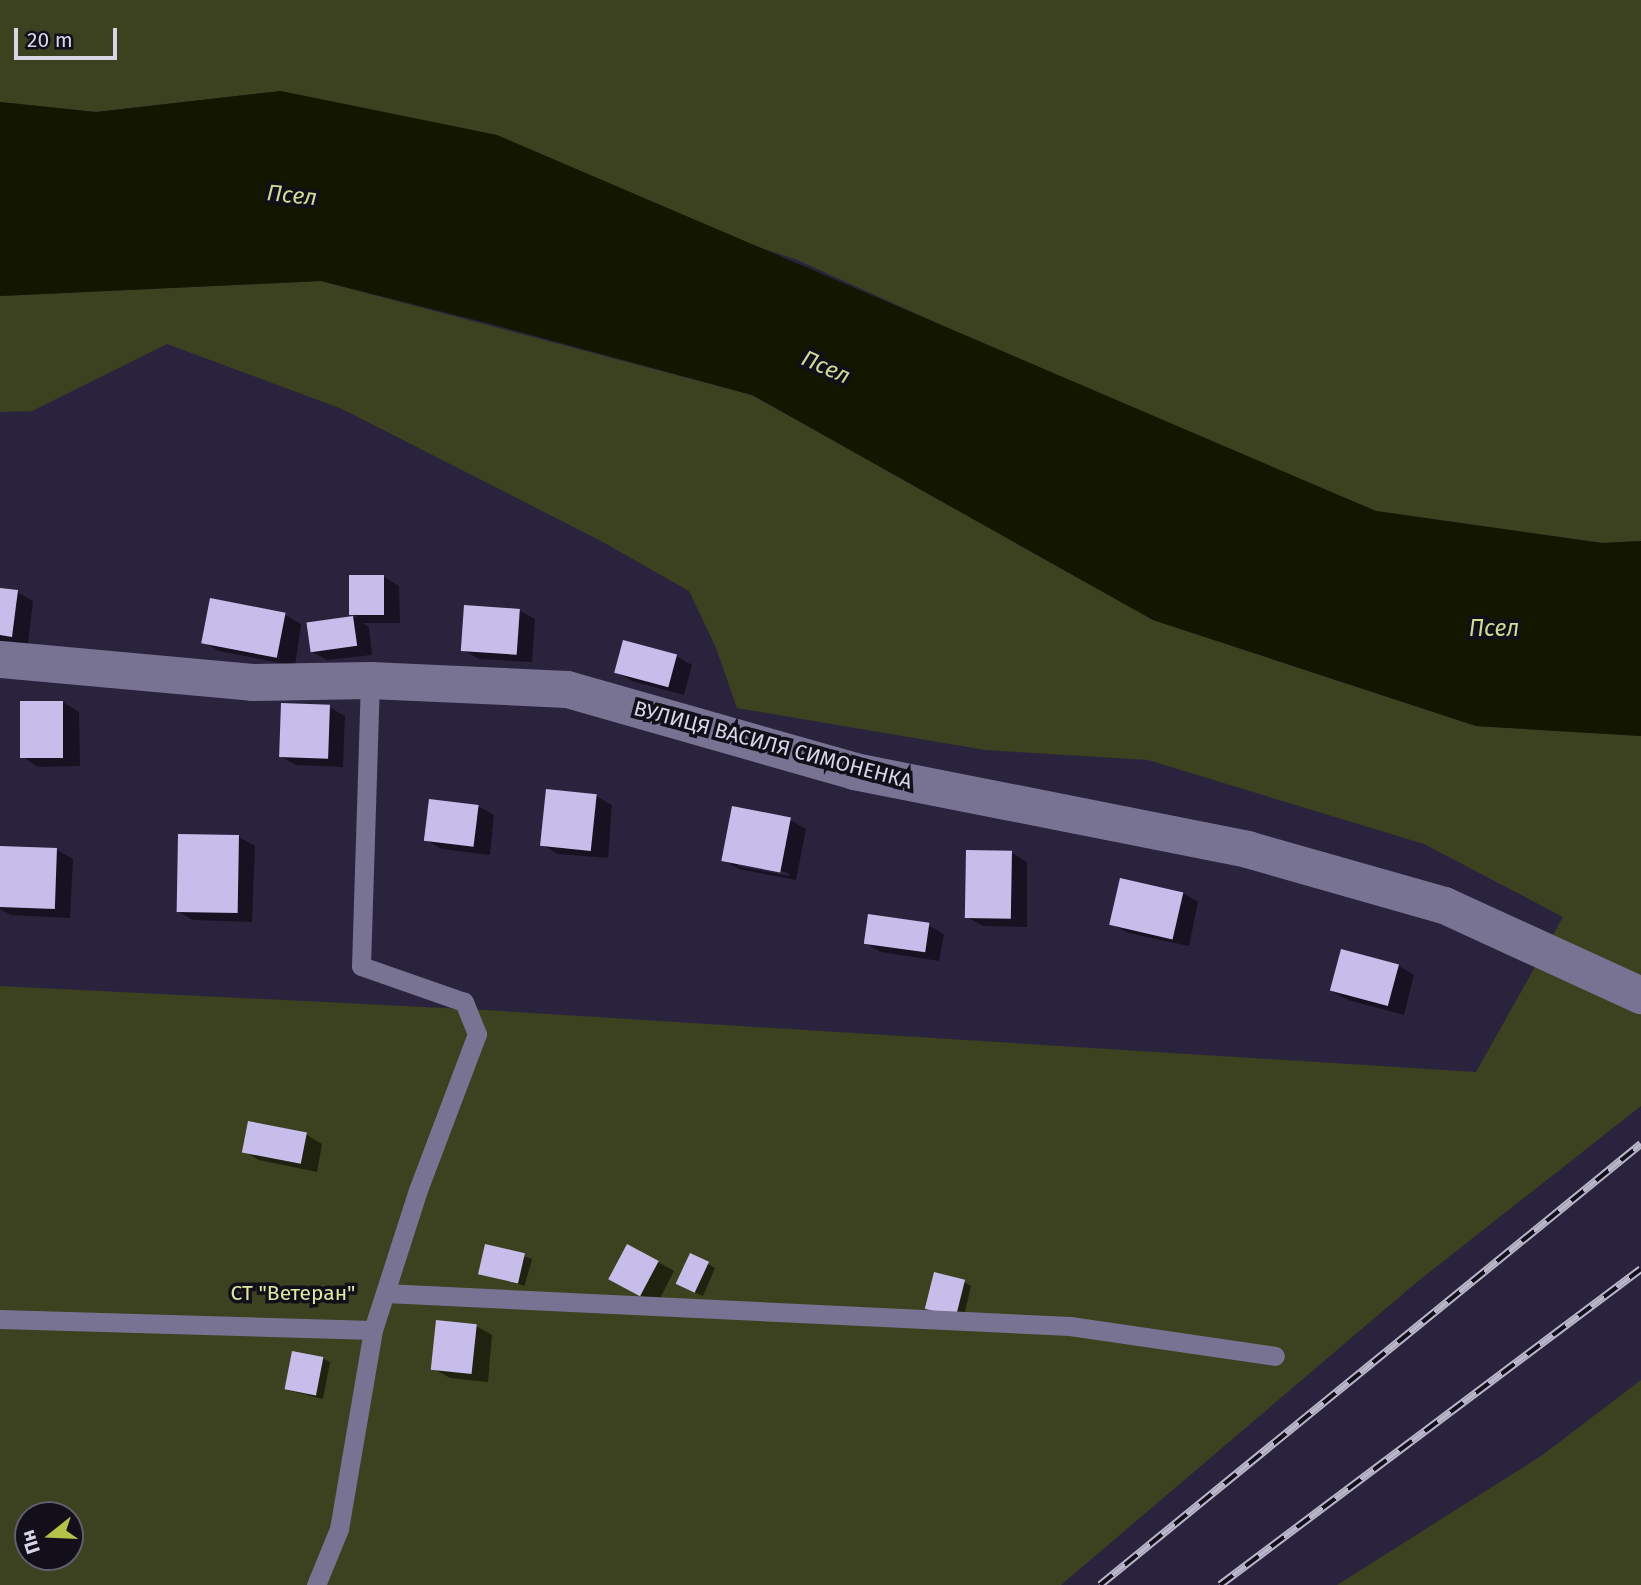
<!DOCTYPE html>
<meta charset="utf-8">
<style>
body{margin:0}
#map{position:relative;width:1641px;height:1585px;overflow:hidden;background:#2a233e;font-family:"Fira Sans",sans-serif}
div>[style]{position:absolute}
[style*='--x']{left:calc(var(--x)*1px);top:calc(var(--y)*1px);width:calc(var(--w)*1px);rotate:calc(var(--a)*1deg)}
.green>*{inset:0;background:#3c411f}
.water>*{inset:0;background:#141700}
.shadow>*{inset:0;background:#0007;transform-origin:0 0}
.building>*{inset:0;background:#c6bdea;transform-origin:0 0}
.service>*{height:19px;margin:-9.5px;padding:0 9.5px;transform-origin:9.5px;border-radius:9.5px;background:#797393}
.minor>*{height:37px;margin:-18.5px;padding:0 18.5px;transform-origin:18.5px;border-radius:18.5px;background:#797393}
.rail>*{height:8px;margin-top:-4px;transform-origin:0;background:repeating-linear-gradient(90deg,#120f1b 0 16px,#bab6c9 0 32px);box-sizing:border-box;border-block:2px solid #bab6c9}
span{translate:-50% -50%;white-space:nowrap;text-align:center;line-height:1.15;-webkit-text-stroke:7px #120f1b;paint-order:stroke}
.street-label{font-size:21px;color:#d8d5e7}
.park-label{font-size:21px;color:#dee9a1}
.water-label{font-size:23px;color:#d0db93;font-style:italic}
.north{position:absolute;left:14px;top:1501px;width:70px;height:70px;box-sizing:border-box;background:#120f1b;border:2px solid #615e6d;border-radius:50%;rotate:252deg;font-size:19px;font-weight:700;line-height:28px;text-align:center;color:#d8d5e7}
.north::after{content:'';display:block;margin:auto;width:24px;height:32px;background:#b4c24a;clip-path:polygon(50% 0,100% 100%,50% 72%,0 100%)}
.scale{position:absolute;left:14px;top:28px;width:103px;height:32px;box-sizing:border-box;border:4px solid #d8d5e7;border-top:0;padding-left:9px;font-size:21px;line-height:24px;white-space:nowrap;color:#d8d5e7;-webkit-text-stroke:5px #120f1b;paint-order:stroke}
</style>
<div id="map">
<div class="green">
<i style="clip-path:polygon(0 0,1641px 0,1641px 541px,1602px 543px,1376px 511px,1081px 388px,795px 259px,281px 91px,96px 112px,0 102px)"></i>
<i style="clip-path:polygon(evenodd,321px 281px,752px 395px,1153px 620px,1476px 726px,1641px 736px,1641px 1106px,1417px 1282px,1061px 1585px,0 1585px,0 986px,485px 1010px,1476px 1072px,1563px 917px,1424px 844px,1148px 760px,985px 750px,737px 708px,716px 648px,689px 591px,601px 541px,342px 409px,167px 344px,32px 411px,0 412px,0 296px,321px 281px,28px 1515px,70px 1515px,70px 1557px,28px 1557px,28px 1515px)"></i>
<i style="clip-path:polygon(1641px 1380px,1641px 1585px,1337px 1585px,1541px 1456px)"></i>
</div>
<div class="water">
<i style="clip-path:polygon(281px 91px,497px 135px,1376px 511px,1602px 543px,1641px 541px,1641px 736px,1476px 726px,1153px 620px,752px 395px,487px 323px,321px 281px,0 296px,0 102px,96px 112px)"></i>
</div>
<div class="shadow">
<i style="clip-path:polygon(384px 577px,399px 586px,400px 623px,362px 623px,369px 627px,372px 655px,327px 660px,311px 651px,308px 623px,357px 617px,351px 614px)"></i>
<i style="clip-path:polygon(0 590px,17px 592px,33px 601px,28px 645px,0 641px)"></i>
<i style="clip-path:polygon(519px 610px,535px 619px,532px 662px,479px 659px,463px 650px)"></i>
<i style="clip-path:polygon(285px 615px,301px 624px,295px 666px,219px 651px,203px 642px)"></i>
<i style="clip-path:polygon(676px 656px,692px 665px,684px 695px,632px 681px,616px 672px)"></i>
<i style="clip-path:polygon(63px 702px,79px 712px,80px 766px,38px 767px,23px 757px)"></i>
<i style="clip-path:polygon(329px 707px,345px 716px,343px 767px,296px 765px,280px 756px)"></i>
<i style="clip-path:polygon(596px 796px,612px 805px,608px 858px,558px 854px,542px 845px)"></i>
<i style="clip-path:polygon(478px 806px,494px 815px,490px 855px,442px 849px,426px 840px)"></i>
<i style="clip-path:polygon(evenodd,790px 820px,806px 829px,796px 880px,739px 869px,723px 860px,790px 820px,738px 862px,789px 873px,789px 876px,738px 866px,738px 862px)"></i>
<i style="clip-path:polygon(239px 837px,255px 846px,252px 922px,193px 920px,177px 911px)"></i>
<i style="clip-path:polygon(0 847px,57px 850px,73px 859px,70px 918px,11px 915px,0 909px)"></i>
<i style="clip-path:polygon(1012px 853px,1027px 862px,1027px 927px,983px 926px,967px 917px)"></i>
<i style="clip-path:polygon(1183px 893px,1198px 902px,1189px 946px,1128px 933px,1112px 924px)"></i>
<i style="clip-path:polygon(928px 925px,944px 934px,939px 961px,881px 952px,865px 943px)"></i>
<i style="clip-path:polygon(1342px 951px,1399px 966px,1414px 975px,1404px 1015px,1348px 1000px,1332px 991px)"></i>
<i style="clip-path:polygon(307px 1135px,322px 1144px,317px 1172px,259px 1160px,243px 1151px)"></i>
<i style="left:487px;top:1246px;width:47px;height:28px;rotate:16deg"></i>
<i style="clip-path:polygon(658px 1262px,674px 1271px,657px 1304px,627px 1288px)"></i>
<i style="clip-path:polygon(708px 1264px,715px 1268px,703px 1296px,685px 1288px)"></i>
<i style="clip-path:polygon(964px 1282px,971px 1286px,963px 1320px,926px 1308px)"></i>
<i style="clip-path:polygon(476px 1326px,492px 1335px,488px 1382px,450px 1378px,434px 1369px)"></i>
<i style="clip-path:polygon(322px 1358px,330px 1362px,323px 1399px,287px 1390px)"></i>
</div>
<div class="building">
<i style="left:349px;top:575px;width:35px;height:40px"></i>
<i style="clip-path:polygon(0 588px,18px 590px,12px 637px,0 635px)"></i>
<i style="left:210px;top:598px;width:77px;height:46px;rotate:11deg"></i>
<i style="left:464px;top:605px;width:56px;height:46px;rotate:4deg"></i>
<i style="left:353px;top:616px;width:30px;height:47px;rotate:82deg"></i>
<i style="left:623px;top:640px;width:56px;height:34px;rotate:15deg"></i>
<i style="left:20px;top:701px;width:43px;height:57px"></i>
<i style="left:281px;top:703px;width:49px;height:54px;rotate:2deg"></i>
<i style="left:546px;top:789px;width:51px;height:57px;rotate:6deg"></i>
<i style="left:429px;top:799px;width:50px;height:42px;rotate:7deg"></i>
<i style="left:732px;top:806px;width:60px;height:56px;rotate:11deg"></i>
<i style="left:178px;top:834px;width:61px;height:78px;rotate:1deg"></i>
<i style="left:0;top:846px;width:57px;height:61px;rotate:2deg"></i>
<i style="left:966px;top:850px;width:46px;height:68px;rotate:1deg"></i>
<i style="left:1120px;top:878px;width:65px;height:48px;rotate:13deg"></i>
<i style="left:868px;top:914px;width:62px;height:30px;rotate:8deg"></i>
<i style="left:1341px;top:949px;width:60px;height:43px;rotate:15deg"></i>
<i style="left:248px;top:1121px;width:60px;height:32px;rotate:11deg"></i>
<i style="left:485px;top:1244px;width:41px;height:31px;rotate:13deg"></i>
<i style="left:627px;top:1244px;width:36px;height:40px;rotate:28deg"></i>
<i style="left:690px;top:1253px;width:21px;height:34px;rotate:25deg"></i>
<i style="left:934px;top:1272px;width:32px;height:38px;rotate:14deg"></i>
<i style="left:436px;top:1320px;width:41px;height:50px;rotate:6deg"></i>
<i style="left:292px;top:1351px;width:32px;height:39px;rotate:11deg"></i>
</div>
<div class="service">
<i style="--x:385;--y:1293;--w:686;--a:2.76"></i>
<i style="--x:1070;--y:1326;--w:207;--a:8.3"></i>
<i style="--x:0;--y:1319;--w:373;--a:1.7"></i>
<i style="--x:316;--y:1585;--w:61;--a:-67.7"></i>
<i style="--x:339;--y:1529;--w:202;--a:-80.3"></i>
<i style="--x:373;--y:1330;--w:147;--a:-72.2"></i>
<i style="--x:418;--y:1190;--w:167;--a:-69.3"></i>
<i style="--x:477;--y:1034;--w:35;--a:-112"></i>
<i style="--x:464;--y:1002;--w:109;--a:-160.7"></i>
<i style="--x:361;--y:966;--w:286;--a:-88.2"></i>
</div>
<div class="minor">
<i style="--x:0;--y:659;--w:253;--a:5.2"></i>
<i style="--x:252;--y:682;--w:118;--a:-1"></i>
<i style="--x:370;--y:680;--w:197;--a:2.6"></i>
<i style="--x:567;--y:689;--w:298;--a:15.9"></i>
<i style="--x:854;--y:771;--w:401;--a:11.2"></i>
<i style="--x:1247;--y:849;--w:205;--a:15.9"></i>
<i style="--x:1444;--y:905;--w:217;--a:24.6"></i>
</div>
<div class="rail">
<i style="--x:1100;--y:1585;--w:698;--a:-39.19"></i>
<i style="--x:1220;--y:1585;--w:526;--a:-36.89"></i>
</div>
<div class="street-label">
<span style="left:773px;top:745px;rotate:15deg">ВУЛИЦЯ ВАСИЛЯ СИМОНЕНКА</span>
</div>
<div class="park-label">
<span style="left:293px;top:1293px">СТ "Ветеран"</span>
</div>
<div class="water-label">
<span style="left:292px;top:195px;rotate:6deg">Псел</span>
<span style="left:826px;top:367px;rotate:24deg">Псел</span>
<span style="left:1494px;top:628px">Псел</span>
</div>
<div class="north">Пн</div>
<div class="scale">20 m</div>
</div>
